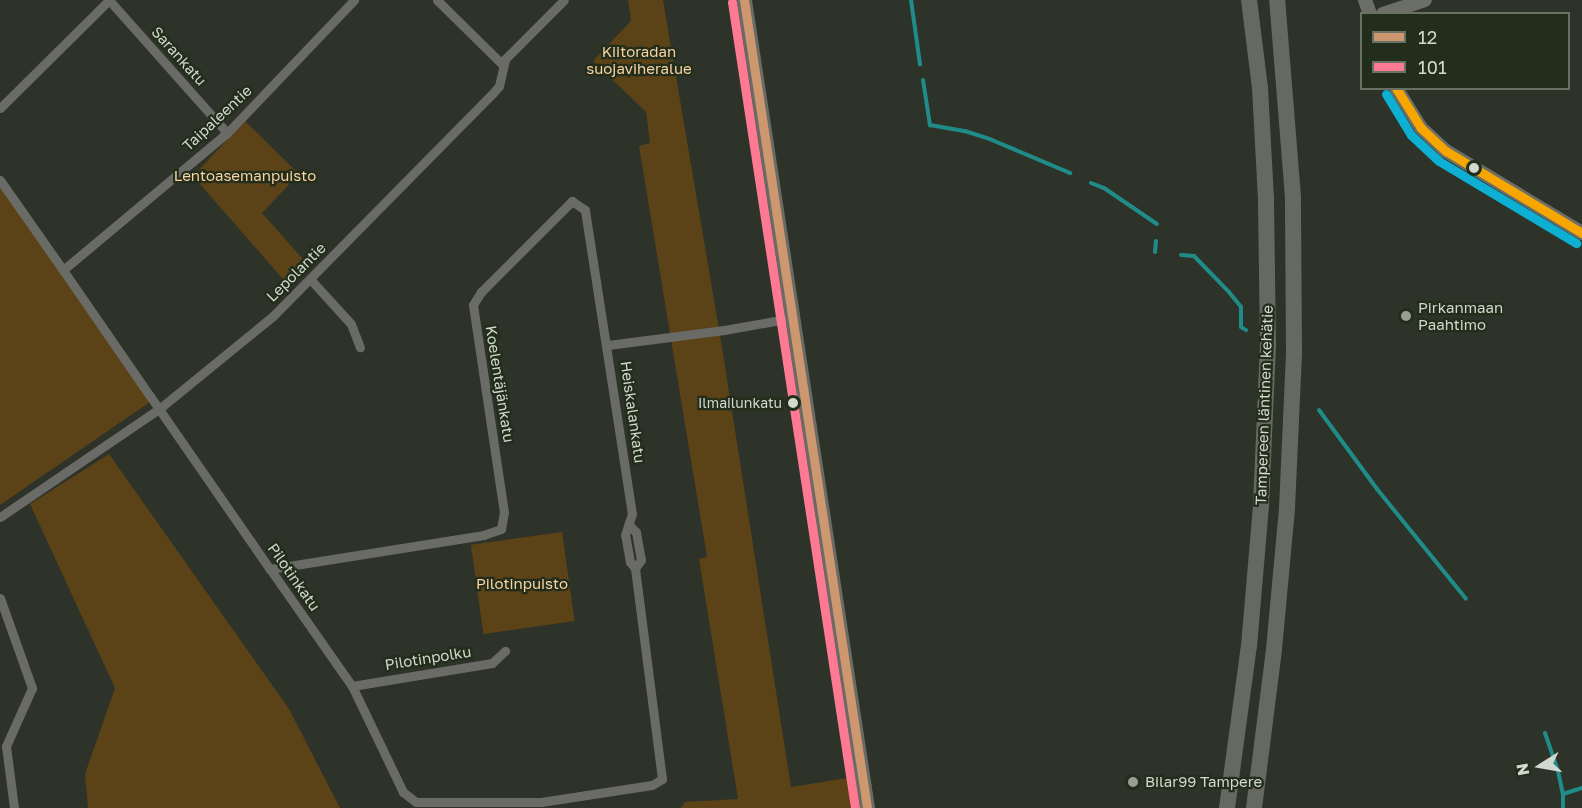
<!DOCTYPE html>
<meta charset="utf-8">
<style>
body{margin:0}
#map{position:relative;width:1582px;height:808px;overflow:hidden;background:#2d3329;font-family:"Golos Text",sans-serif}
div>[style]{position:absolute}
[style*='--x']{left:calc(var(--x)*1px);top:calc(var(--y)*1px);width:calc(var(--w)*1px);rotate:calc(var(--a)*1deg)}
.green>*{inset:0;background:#5c4217;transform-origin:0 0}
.stream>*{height:4px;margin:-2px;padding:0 2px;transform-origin:2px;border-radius:2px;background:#208c89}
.street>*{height:9px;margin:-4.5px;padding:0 4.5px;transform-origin:4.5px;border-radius:4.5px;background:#6a6b67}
.secondary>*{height:14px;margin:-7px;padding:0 7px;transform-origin:7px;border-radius:7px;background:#6c6e68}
.primary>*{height:15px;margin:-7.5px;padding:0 7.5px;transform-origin:7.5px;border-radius:7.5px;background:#696b64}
.highway>*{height:16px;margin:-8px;padding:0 8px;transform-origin:8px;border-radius:8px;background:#666960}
.bus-1>*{height:9px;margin:-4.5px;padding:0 4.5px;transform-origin:4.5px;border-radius:4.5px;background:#cd976f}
.bus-2>*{height:9px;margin:-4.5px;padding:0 4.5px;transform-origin:4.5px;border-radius:4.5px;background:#fe7a93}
.bus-3>*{height:9px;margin:-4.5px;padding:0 4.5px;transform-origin:4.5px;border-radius:4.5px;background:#f7a600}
.bus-4>*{height:9px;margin:-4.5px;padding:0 4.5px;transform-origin:4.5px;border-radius:4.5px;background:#0dafd3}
.dots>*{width:16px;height:16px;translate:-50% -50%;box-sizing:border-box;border:3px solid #222d1b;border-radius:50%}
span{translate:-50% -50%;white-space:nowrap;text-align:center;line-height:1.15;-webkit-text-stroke:4.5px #222d1b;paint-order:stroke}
.bus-label{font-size:14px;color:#d1d8cd}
.right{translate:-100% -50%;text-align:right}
.park-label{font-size:15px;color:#f8d2a1}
.street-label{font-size:15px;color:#d1d8cd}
.poi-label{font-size:15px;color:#d1d8cd}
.left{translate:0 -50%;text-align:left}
.legend{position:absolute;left:1360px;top:12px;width:210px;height:78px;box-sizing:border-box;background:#222d1b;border:2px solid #687162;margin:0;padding:8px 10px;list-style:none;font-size:18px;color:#d1d8cd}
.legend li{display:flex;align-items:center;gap:12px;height:30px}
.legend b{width:30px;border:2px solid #687162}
.north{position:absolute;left:1510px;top:736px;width:60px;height:60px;-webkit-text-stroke:4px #222d1b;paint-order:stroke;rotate:259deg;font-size:16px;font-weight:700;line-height:24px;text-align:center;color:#d1d8cd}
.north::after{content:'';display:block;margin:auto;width:21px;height:27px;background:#d1d8cd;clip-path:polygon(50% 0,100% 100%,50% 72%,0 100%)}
</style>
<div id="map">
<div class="green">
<i style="clip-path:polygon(628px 0,663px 0,721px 341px,791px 787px,847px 778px,851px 808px,681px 808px,685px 802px,738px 799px,699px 559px,707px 557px,639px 146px,650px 143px,646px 112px,593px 61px,631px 21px)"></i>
<i style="clip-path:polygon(245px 121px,299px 174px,262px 213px,310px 267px,289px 286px,193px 176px)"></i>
<i style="clip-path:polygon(0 186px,150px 402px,0 505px)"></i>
<i style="clip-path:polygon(109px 454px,289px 709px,340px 808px,88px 808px,85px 774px,115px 688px,30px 504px)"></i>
<i style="left:562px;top:532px;width:90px;height:92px;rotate:82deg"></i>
</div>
<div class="stream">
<i style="--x:911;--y:0;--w:65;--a:82"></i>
<i style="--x:923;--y:80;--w:46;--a:81.2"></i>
<i style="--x:930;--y:125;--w:36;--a:10"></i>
<i style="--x:965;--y:131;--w:28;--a:18"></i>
<i style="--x:992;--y:140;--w:85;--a:22.9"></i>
<i style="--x:1091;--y:183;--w:14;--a:21"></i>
<i style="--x:1104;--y:188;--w:64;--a:34.2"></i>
<i style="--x:1155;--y:252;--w:11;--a:-85"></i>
<i style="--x:1181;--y:255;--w:13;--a:4"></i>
<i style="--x:1194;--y:256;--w:50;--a:45.8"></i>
<i style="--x:1229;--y:292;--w:19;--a:51"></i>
<i style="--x:1241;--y:307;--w:20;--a:90"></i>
<i style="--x:1241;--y:327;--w:6;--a:31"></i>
<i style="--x:1319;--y:410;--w:98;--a:53.7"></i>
<i style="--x:1377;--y:489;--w:141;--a:51"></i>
<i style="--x:1545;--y:733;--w:40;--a:71.1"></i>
<i style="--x:1558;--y:771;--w:24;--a:78"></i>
<i style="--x:1563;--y:794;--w:14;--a:90"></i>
<i style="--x:1563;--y:794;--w:20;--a:-18"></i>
</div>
<div class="street">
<i style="--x:109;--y:0;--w:178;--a:48.4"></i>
<i style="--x:437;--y:0;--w:91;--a:44.6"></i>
<i style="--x:0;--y:108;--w:153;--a:-44.7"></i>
<i style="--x:0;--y:180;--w:110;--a:55"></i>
<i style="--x:63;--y:270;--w:153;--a:55.4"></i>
<i style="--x:150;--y:396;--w:211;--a:55.3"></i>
<i style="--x:270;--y:569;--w:143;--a:55"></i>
<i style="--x:352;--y:686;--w:118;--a:64.3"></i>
<i style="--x:403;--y:792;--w:16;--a:38"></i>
<i style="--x:416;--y:802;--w:125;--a:0"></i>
<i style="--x:541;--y:802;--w:112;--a:-8.7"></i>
<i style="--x:652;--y:785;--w:12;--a:-31"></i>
<i style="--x:662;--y:779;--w:213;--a:-97.3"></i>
<i style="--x:635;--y:568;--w:8;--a:-130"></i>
<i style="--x:630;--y:562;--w:27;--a:-100"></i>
<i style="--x:625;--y:535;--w:22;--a:-72"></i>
<i style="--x:632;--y:514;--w:308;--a:-98.8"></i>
<i style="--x:585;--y:210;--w:16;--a:-145"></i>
<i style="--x:572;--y:201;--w:129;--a:135"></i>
<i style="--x:481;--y:292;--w:15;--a:122"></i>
<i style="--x:473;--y:305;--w:209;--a:81.5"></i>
<i style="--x:504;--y:512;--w:17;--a:100"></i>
<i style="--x:501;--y:529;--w:18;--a:161"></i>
<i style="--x:484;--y:535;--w:217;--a:171"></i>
<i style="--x:63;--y:270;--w:214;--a:-39.9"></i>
<i style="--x:227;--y:133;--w:184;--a:-46.3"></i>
<i style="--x:311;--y:280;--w:59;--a:47.7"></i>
<i style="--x:351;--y:324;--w:25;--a:69"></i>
<i style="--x:608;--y:345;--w:117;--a:-7.4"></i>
<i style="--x:724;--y:330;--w:69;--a:-10"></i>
<i style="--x:0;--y:517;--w:192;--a:-34.2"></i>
<i style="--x:159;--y:409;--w:146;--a:-39.2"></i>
<i style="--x:272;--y:317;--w:313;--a:-45.4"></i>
<i style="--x:492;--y:94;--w:11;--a:-49"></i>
<i style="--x:499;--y:86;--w:28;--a:-77"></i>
<i style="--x:505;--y:59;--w:83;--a:-45"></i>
<i style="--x:630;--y:526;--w:8;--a:45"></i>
<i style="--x:636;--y:532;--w:28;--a:80"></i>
<i style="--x:641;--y:560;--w:10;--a:127"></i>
<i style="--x:0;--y:598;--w:96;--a:70.4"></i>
<i style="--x:32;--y:688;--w:64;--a:114.1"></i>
<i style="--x:6;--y:746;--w:63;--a:82.6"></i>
<i style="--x:352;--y:686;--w:142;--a:-9.3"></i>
<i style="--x:492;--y:663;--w:18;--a:-43"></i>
</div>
<div class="secondary">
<i style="--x:1365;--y:0;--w:15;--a:70"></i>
<i style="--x:1383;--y:14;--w:44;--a:-18.4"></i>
<i style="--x:1396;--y:88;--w:47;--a:58"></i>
<i style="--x:1421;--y:128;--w:34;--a:43"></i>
<i style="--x:1446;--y:151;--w:159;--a:31.1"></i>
</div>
<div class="primary">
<i style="--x:744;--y:0;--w:817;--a:81.34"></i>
</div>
<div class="highway">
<i style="--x:1227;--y:808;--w:163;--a:-82.3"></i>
<i style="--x:1249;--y:646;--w:142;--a:-85.1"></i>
<i style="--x:1261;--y:505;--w:160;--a:-87.5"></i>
<i style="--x:1268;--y:345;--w:146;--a:-90.8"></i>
<i style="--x:1266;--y:199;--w:111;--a:-93.1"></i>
<i style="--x:1260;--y:88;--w:89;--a:-97.1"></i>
<i style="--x:1254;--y:808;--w:160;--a:-82.8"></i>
<i style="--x:1274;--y:649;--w:142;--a:-84.7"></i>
<i style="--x:1287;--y:508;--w:156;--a:-87.4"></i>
<i style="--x:1294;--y:352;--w:155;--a:-90.4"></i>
<i style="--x:1293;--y:197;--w:198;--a:-94.6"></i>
</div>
<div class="bus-1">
<i style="--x:744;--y:0;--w:817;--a:81.34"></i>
</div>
<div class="bus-2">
<i style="--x:732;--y:2;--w:815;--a:81.32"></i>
</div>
<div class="bus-3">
<i style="--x:1396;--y:88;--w:47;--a:58"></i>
<i style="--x:1421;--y:128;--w:34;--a:43"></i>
<i style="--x:1446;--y:151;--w:159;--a:31.1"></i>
</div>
<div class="bus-4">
<i style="--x:1386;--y:94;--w:48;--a:58.6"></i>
<i style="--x:1411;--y:135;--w:38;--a:43"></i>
<i style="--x:1439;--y:161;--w:160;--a:30.9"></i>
</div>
<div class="dots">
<i style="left:1474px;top:168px;background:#d1d8cd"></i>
<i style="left:1406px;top:316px;background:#989e94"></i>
<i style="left:793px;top:403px;background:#d1d8cd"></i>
<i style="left:1133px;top:782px;background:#989e94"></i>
</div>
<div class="bus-label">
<span class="right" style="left:782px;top:403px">Ilmailunkatu</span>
</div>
<div class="park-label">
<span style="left:639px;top:60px">Kiitoradan<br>suojaviheralue</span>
<span style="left:245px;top:176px">Lentoasemanpuisto</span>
<span style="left:522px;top:584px">Pilotinpuisto</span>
</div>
<div class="street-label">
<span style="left:179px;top:56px;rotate:48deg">Sarankatu</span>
<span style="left:217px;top:118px;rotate:-43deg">Taipaleentie</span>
<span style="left:296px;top:272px;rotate:-45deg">Lepolantie</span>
<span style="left:500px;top:384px;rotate:81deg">Koelentäjänkatu</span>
<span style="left:1264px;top:405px;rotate:-88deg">Tampereen läntinen kehätie</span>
<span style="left:633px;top:412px;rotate:82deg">Heiskalankatu</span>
<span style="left:294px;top:577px;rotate:55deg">Pilotinkatu</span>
<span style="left:428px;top:658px;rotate:-9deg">Pilotinpolku</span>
</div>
<div class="poi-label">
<span class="left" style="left:1418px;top:316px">Pirkanmaan<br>Paahtimo</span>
<span class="left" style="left:1145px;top:782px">Bilar99 Tampere</span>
</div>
<ul class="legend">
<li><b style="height:8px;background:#cd976f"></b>12</li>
<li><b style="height:8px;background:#fe7a93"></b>101</li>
</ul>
<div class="north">N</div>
</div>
